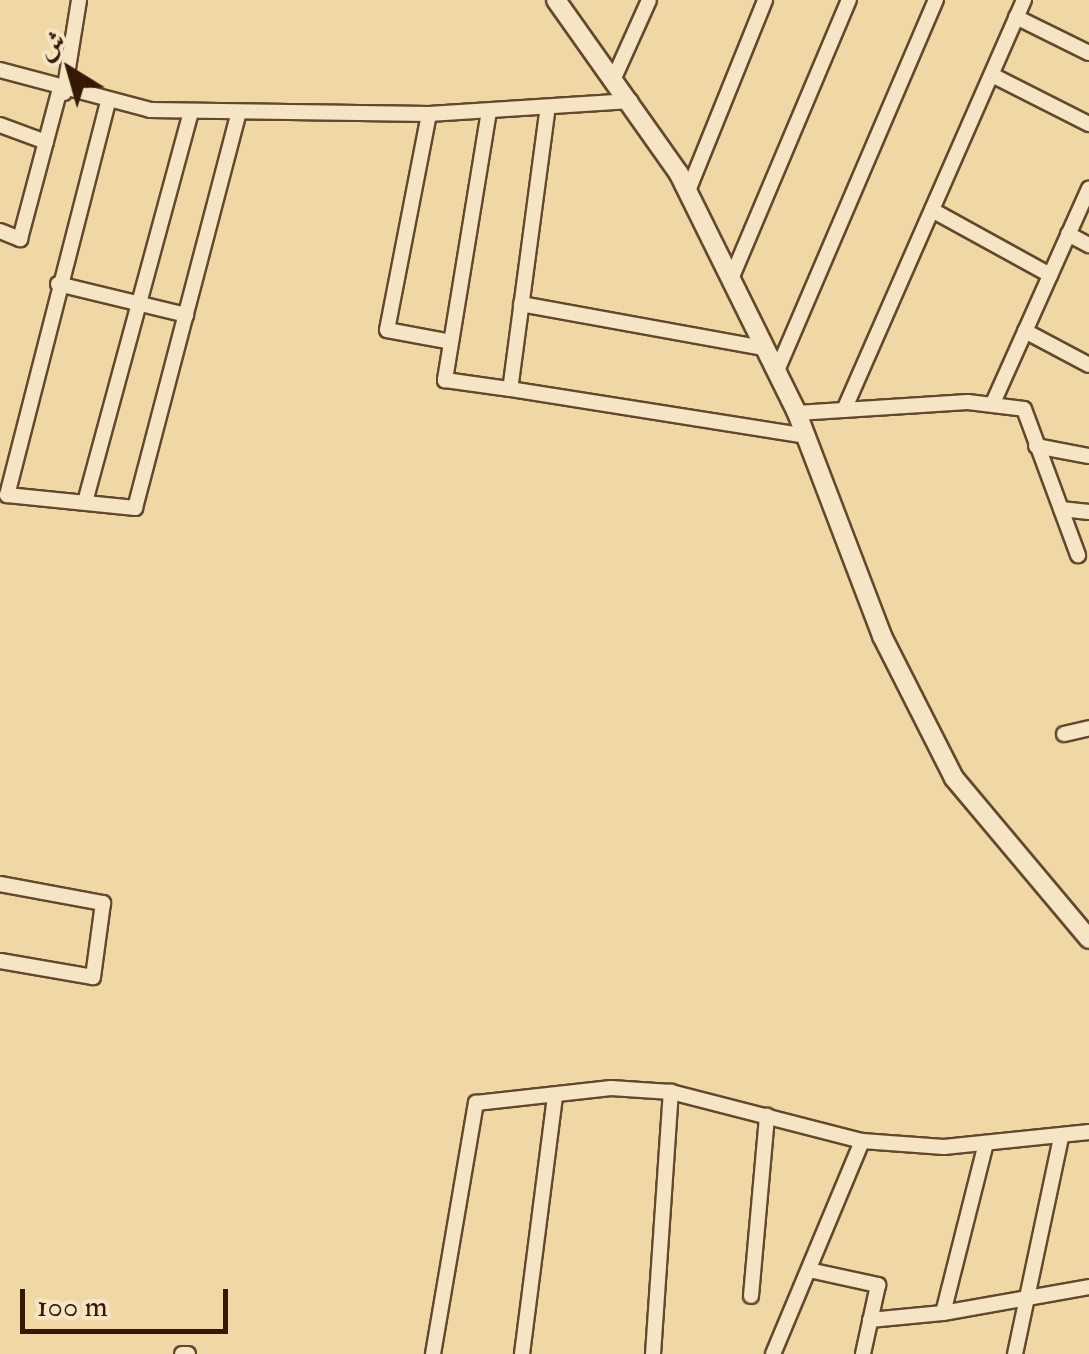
<!DOCTYPE html>
<meta charset="utf-8">
<style>
body{margin:0}
#map{position:relative;width:1089px;height:1354px;overflow:hidden;background:#efd7a6;font-family:"IM FELL Double Pica",Amiri,serif}
div>[style]{position:absolute}
[style*='--x']{left:calc(var(--x)*1px);top:calc(var(--y)*1px);width:calc(var(--w)*1px);rotate:calc(var(--a)*1deg)}
.roads{filter:drop-shadow(2px 0 #64482c) drop-shadow(-2px 0 #64482c) drop-shadow(0 2px #64482c) drop-shadow(0 -2px #64482c)}
.minor>*{height:14px;margin:-7px;padding:0 7px;transform-origin:7px;border-radius:7px;background:#f5e5c5}
.tertiary>*{height:18px;margin:-9px;padding:0 9px;transform-origin:9px;border-radius:9px;background:#f5e5c5}
span{translate:-50% -50%;white-space:nowrap;text-align:center;line-height:1.15;-webkit-text-stroke:10px #f5e5c5;paint-order:stroke}
.north{position:absolute;left:20px;top:20px;width:100px;height:100px;-webkit-text-stroke:8px #f5e5c5;paint-order:stroke;rotate:323deg;font-size:28px;font-weight:700;line-height:40px;text-align:center;color:#361903}
.north::after{content:'';display:block;margin:auto;width:35px;height:45px;background:#361903;clip-path:polygon(50% 0,100% 100%,50% 72%,0 100%)}
.scale{position:absolute;left:20px;top:1289px;width:208px;height:45px;box-sizing:border-box;border:5px solid #361903;border-top:0;padding-left:12px;font-size:30px;line-height:35px;white-space:nowrap;color:#361903;-webkit-text-stroke:8px #f5e5c5;paint-order:stroke}
</style>
<div id="map">
<div class="roads">
<div class="minor">
<i style="--x:1016;--y:17;--w:81;--a:26.3"></i>
<i style="--x:0;--y:70;--w:155;--a:14.9"></i>
<i style="--x:150;--y:110;--w:279;--a:0.8"></i>
<i style="--x:429;--y:114;--w:202;--a:-3.7"></i>
<i style="--x:992;--y:75;--w:109;--a:26.8"></i>
<i style="--x:614;--y:78;--w:85;--a:-65.8"></i>
<i style="--x:64;--y:93;--w:94;--a:-80.8"></i>
<i style="--x:108;--y:102;--w:406;--a:104.4"></i>
<i style="--x:7;--y:495;--w:129;--a:5.8"></i>
<i style="--x:135;--y:508;--w:409;--a:-75.3"></i>
<i style="--x:489;--y:111;--w:273;--a:99.3"></i>
<i style="--x:445;--y:380;--w:66;--a:7.9"></i>
<i style="--x:547;--y:113;--w:278;--a:97.6"></i>
<i style="--x:510;--y:389;--w:300;--a:9"></i>
<i style="--x:429;--y:114;--w:220;--a:101"></i>
<i style="--x:387;--y:330;--w:65;--a:10.6"></i>
<i style="--x:0;--y:125;--w:49;--a:20.3"></i>
<i style="--x:688;--y:191;--w:206;--a:-68"></i>
<i style="--x:932;--y:210;--w:135;--a:28.8"></i>
<i style="--x:0;--y:231;--w:22;--a:22"></i>
<i style="--x:20;--y:239;--w:152;--a:-75.1"></i>
<i style="--x:1068;--y:234;--w:24;--a:28"></i>
<i style="--x:731;--y:279;--w:303;--a:-67.1"></i>
<i style="--x:58;--y:284;--w:132;--a:13.6"></i>
<i style="--x:521;--y:304;--w:247;--a:10.3"></i>
<i style="--x:1025;--y:331;--w:72;--a:28"></i>
<i style="--x:776;--y:373;--w:406;--a:-66.8"></i>
<i style="--x:993;--y:403;--w:235;--a:-65.9"></i>
<i style="--x:844;--y:410;--w:448;--a:-66.3"></i>
<i style="--x:797;--y:413;--w:171;--a:-3.7"></i>
<i style="--x:968;--y:402;--w:56;--a:7.1"></i>
<i style="--x:1024;--y:409;--w:156;--a:69.7"></i>
<i style="--x:1036;--y:446;--w:54;--a:10.7"></i>
<i style="--x:85;--y:502;--w:405;--a:-74.8"></i>
<i style="--x:1061;--y:509;--w:28;--a:6"></i>
<i style="--x:1064;--y:734;--w:26;--a:-13"></i>
<i style="--x:0;--y:884;--w:105;--a:10.5"></i>
<i style="--x:103;--y:903;--w:75;--a:97.7"></i>
<i style="--x:93;--y:977;--w:94;--a:-170.2"></i>
<i style="--x:986;--y:1143;--w:175;--a:104.2"></i>
<i style="--x:943;--y:1313;--w:148;--a:-10.1"></i>
<i style="--x:809;--y:1270;--w:71;--a:12.3"></i>
<i style="--x:878;--y:1285;--w:71;--a:102.3"></i>
<i style="--x:751;--y:1296;--w:181;--a:-84.9"></i>
<i style="--x:870;--y:1320;--w:73;--a:-5.5"></i>
<i style="--x:182;--y:1354;--w:6;--a:0"></i>
<i style="--x:433;--y:1354;--w:255;--a:-80.3"></i>
<i style="--x:476;--y:1103;--w:136;--a:-6.3"></i>
<i style="--x:611;--y:1088;--w:60;--a:3.8"></i>
<i style="--x:522;--y:1354;--w:261;--a:-82.7"></i>
<i style="--x:653;--y:1354;--w:263;--a:-86.1"></i>
<i style="--x:671;--y:1092;--w:197;--a:14.4"></i>
<i style="--x:862;--y:1141;--w:82;--a:4.2"></i>
<i style="--x:944;--y:1147;--w:146;--a:-5.9"></i>
<i style="--x:773;--y:1354;--w:231;--a:-67.3"></i>
<i style="--x:1015;--y:1354;--w:221;--a:-78"></i>
</div>
<div class="tertiary">
<i style="--x:556;--y:0;--w:213;--a:54.7"></i>
<i style="--x:679;--y:174;--w:267;--a:63.7"></i>
<i style="--x:797;--y:413;--w:239;--a:69.1"></i>
<i style="--x:882;--y:636;--w:159;--a:63.1"></i>
<i style="--x:954;--y:778;--w:210;--a:50"></i>
</div>
</div>
<div class="north">ش</div>
<div class="scale">100 m</div>
</div>
